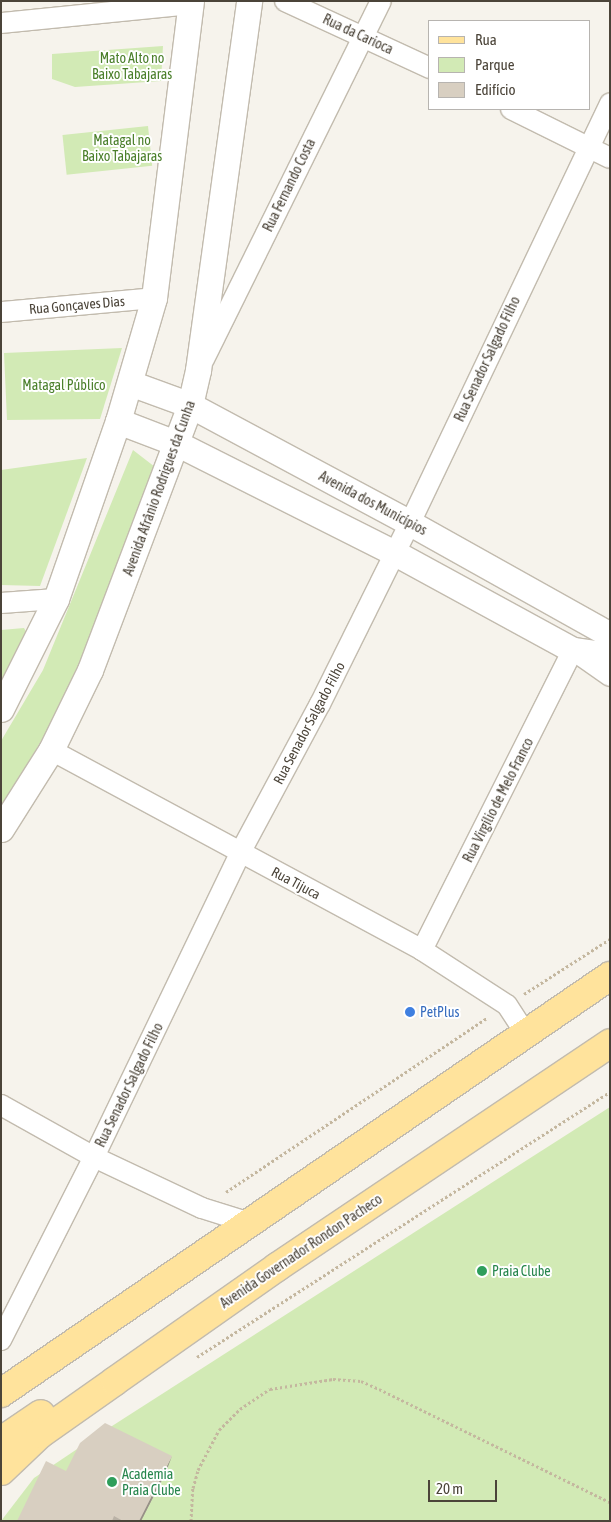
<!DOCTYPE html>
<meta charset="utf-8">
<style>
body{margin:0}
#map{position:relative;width:611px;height:1522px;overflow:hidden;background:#f6f3ec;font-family:"Asap Condensed",sans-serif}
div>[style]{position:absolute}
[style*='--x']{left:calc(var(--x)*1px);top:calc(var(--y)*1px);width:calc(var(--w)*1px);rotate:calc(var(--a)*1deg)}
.green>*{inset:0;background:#d2eab5;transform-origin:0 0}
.path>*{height:3px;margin-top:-1.5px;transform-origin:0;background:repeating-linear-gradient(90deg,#c4b79f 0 2.5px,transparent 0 5px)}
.roads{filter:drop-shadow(1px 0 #c2bbae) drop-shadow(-1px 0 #c2bbae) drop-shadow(0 1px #c2bbae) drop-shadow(0 -1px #c2bbae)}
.minor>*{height:20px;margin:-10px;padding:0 10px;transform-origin:10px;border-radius:10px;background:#fff}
.tertiary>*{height:25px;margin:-12.5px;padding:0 12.5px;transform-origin:12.5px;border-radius:12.5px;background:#fff}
.primary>*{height:28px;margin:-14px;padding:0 14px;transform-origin:14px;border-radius:14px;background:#ffe39c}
.wall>*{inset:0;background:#bab2a6}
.shaded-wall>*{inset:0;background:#979187}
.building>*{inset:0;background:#d8cfc1}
.dots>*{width:14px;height:14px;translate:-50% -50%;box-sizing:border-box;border:2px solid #fff;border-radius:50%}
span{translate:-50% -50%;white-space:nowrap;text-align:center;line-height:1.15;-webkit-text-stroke:4px #fff;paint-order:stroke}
.street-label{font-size:14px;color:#4b4439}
.park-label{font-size:14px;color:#4a7f2a}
.shop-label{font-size:14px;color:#366cbe}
.left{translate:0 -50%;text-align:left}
.leisure-label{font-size:14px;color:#27864d}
.frame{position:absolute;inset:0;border:2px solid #4b4439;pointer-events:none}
.legend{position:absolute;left:428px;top:20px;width:162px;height:90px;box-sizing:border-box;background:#fff;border:1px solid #b7b4b0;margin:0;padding:6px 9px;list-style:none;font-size:15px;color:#4b4439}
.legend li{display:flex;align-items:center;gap:10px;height:25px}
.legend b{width:25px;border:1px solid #b7b4b0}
.scale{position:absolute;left:428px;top:1480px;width:69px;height:22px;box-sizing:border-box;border:2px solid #4b4439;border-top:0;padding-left:6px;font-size:15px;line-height:18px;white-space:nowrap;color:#4b4439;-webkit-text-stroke:4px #fff;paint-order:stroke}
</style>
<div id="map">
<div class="green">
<i style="clip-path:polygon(163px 46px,161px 81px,75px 87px,52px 79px,52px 54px)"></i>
<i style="left:148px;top:126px;width:40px;height:86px;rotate:84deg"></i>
<i style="clip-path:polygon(122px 348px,100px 419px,7px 420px,4px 353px)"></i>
<i style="clip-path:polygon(133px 450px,155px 467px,115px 586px,52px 722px,1px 810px,1px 741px,43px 670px)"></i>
<i style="clip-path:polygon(87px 458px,40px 586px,1px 585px,1px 470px)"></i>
<i style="clip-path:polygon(24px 628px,28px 635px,1px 688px,1px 630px)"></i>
<i style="clip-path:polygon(610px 1107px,610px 1521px,1px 1521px,34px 1478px,98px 1435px)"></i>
</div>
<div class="path">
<i style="--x:524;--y:994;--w:102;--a:-32.6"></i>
<i style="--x:226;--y:1192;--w:314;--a:-33.7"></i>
<i style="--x:197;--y:1357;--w:491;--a:-32.7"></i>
<i style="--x:191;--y:1521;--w:33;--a:-87"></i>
<i style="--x:193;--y:1488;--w:19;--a:-74"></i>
<i style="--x:198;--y:1470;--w:45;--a:-62.3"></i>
<i style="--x:219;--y:1430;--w:30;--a:-45"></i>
<i style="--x:240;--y:1409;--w:36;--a:-34"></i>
<i style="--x:270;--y:1389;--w:64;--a:-9"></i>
<i style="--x:333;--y:1379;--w:28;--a:4"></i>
<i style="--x:361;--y:1381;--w:20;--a:24"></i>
<i style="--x:379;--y:1389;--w:257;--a:26.1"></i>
</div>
<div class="roads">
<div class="minor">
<i style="--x:285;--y:1;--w:160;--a:24.8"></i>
<i style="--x:1;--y:23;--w:191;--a:-5.7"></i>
<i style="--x:511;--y:109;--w:110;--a:26.3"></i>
<i style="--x:1;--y:312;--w:154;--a:-5.2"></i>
<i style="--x:204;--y:359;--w:399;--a:-63.7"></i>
<i style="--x:1;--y:603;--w:55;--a:-4.2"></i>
<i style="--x:51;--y:750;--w:421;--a:28.3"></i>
<i style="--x:422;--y:950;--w:101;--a:32.9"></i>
<i style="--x:507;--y:1005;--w:33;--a:57"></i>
<i style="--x:422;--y:950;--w:336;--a:-63.3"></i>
<i style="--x:573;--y:650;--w:45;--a:35.1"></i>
<i style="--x:1;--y:1105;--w:107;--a:29.2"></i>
<i style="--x:94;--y:1157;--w:119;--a:25.3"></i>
<i style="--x:202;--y:1208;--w:53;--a:17.4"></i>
<i style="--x:1;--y:1340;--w:205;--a:-63.1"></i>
<i style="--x:94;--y:1157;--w:337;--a:-64.3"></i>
<i style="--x:240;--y:853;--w:169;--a:-61.8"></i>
<i style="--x:320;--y:704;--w:202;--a:-63.6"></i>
<i style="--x:410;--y:523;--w:465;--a:-64.5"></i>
</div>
<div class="tertiary">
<i style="--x:130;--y:383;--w:64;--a:20.1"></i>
<i style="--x:190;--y:405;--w:250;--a:28.2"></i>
<i style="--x:410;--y:523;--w:229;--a:29.2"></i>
<i style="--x:118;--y:421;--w:64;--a:21"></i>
<i style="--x:178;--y:444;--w:243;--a:26.7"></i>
<i style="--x:395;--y:553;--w:203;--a:28.6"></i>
<i style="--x:573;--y:650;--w:37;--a:8"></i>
<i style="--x:1;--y:709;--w:123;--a:-63.4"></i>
<i style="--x:56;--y:599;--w:188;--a:-70.8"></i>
<i style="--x:118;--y:421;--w:128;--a:-73.7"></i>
<i style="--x:154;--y:298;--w:299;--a:-82.9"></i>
<i style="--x:1;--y:829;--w:93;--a:-57.7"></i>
<i style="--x:51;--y:750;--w:89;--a:-64"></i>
<i style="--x:90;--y:670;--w:283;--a:-69.3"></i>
<i style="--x:190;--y:405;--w:36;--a:-77"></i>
<i style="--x:198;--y:370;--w:373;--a:-82.1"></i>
</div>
<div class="primary">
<i style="--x:1;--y:1393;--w:738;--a:-34.4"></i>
<i style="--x:1;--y:1441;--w:48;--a:-34"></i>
<i style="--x:1;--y:1471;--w:54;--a:-43.5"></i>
<i style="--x:40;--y:1434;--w:92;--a:-35.2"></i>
<i style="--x:115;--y:1381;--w:198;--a:-35.1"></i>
<i style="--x:277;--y:1267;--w:401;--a:-33.9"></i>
</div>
</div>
<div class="wall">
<i style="clip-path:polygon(66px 1471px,166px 1472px,141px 1521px,17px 1521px)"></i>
</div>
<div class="shaded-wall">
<i style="clip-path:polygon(172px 1456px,166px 1472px,141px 1521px,139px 1521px)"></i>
</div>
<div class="building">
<i style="clip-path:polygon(105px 1423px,172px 1456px,139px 1521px,123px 1521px,114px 1516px,112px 1521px,17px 1521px,46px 1461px,66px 1471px,80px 1443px)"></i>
</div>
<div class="dots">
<i style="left:410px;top:1012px;background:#3f7fe0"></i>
<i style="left:482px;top:1271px;background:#2e9e5b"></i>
<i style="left:112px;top:1482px;background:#2e9e5b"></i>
</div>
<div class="street-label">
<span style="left:358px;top:34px;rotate:25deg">Rua da Carioca</span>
<span style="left:289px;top:185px;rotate:-64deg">Rua Fernando Costa</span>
<span style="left:77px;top:305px;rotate:-5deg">Rua Gonçaves Dias</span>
<span style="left:487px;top:359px;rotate:-65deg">Rua Senador Salgado Filho</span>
<span style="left:159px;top:488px;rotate:-70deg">Avenida Afrânio Rodrigues da Cunha</span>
<span style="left:373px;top:503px;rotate:28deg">Avenida dos Municípios</span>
<span style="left:309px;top:723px;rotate:-62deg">Rua Senador Salgado Filho</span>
<span style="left:498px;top:800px;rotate:-63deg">Rua Virgílio de Melo Franco</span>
<span style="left:296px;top:883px;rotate:28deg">Rua Tijuca</span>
<span style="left:129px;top:1085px;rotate:-64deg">Rua Senador Salgado Filho</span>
<span style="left:301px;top:1251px;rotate:-34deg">Avenida Governador Rondon Pacheco</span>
</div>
<div class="park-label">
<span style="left:132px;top:66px">Mato Alto no<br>Baixo Tabajaras</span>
<span style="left:122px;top:148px">Matagal no<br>Baixo Tabajaras</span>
<span style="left:64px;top:385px">Matagal Público</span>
</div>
<div class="shop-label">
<span class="left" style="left:420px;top:1012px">PetPlus</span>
</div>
<div class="leisure-label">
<span class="left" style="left:492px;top:1271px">Praia Clube</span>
<span class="left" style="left:122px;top:1482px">Academia<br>Praia Clube</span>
</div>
<div class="frame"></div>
<ul class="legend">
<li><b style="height:6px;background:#ffe39c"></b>Rua</li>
<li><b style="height:14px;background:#d2eab5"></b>Parque</li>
<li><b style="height:14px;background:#d8cfc1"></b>Edifício</li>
</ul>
<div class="scale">20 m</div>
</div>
